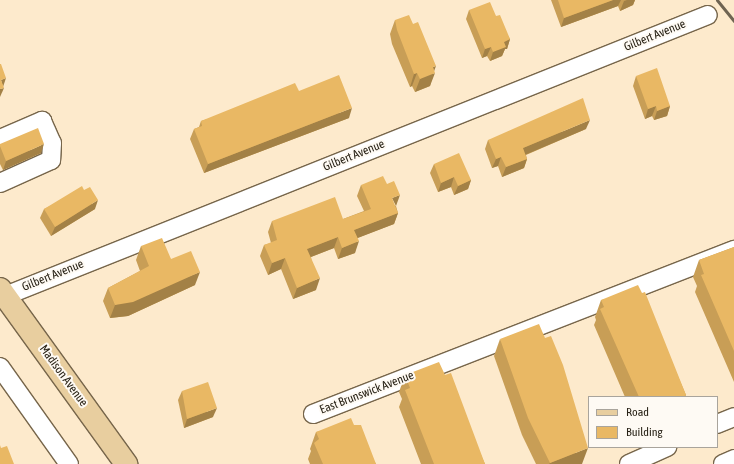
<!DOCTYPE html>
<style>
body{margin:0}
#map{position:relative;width:734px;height:464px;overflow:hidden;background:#fdeacc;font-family:"Asap Condensed",sans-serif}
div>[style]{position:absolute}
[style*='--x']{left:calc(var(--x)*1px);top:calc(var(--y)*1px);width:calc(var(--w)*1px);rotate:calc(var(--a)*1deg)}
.roads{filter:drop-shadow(1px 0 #77664b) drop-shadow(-1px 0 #77664b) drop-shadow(0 1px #77664b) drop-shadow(0 -1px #77664b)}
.minor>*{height:18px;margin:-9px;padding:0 9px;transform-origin:9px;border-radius:9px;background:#fff}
.major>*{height:22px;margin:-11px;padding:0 11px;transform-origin:11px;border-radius:11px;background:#e8ce9f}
.rail>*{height:3px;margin:-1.5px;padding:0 1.5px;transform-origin:1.5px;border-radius:1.5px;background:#6f6452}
.wall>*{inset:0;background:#c89e56}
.shaded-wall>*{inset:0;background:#a38146}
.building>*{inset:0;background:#e9b864}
span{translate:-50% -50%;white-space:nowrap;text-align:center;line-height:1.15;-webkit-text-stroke:4px #fefaf4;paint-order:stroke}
.street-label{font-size:12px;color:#292317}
.legend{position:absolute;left:588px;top:396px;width:130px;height:52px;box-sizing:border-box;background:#fefaf4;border:1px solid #a9a49c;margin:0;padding:5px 7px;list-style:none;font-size:12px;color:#292317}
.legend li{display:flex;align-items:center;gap:8px;height:20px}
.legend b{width:20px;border:1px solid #a9a49c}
</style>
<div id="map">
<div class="roads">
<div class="minor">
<i style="--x:0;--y:139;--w:46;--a:-23.2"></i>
<i style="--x:42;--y:121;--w:24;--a:66"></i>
<i style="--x:52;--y:143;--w:17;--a:93"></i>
<i style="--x:51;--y:160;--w:56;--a:155.7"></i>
<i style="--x:0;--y:298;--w:762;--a:-21.79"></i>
<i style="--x:0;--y:367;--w:119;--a:54.6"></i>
<i style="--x:313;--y:414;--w:452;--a:-21.3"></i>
<i style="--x:717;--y:424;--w:18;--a:-22"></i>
<i style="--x:629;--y:464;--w:42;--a:-24.1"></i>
<i style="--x:723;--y:464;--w:12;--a:-24"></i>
</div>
<div class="major">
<i style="--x:0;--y:289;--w:216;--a:54.2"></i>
</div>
</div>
<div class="rail">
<i style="--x:717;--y:0;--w:27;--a:51"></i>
</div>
<div class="wall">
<i style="clip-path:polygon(551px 0,635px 0,633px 5px,620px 11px,618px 6px,561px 27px)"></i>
<i style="clip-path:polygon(469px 10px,496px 16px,510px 39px,507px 49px,505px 49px,502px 56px,490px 61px,487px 56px,482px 58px,466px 19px)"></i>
<i style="clip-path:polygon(395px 20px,413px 24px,434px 70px,430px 86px,415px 92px,412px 86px,410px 87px,392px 44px,390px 34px)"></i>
<i style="clip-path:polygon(636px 76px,670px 106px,667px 116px,654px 120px,652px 116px,645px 119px,633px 86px)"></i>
<i style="clip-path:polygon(299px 91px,349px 118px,204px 173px,190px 139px,194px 129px,199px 127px,201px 121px)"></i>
<i style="clip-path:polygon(586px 129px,526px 155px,527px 159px,524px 168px,502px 177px,498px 166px,492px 168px,485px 149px,488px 140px)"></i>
<i style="clip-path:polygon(0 144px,41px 153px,3px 170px,0 164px)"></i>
<i style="clip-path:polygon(434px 164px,471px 180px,468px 189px,454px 195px,451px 187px,438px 192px,430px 173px)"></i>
<i style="clip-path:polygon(361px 185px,396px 206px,398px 213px,394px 224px,357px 238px,355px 253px,338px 259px,334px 248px,311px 257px,316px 290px,293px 299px,281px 269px,268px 275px,260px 256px,264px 245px,271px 243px,268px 232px,272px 221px,343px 219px,364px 211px,357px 196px)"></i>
<i style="clip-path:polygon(84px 190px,95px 209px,51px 236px,40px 218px,44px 209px)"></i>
<i style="clip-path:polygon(141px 246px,171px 259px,195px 285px,128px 316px,110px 318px,103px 301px,108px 288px,140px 271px,136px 260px)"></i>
<i style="clip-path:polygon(734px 247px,734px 382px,695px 292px,697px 286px,693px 277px,699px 260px)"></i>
<i style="clip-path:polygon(642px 293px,686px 395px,685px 397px,625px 397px,594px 325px,596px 320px,595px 317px,601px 300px)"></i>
<i style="clip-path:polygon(500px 339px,582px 464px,536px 464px,522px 435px,494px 356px)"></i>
<i style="clip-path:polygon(405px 375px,445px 375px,485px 464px,421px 464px,399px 407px,402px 399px,399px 392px)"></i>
<i style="clip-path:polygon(182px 391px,213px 417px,184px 428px,178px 400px)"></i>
<i style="clip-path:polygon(354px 425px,376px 464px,310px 464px,308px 459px,311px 451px,310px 449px,316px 432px)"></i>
</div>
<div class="shaded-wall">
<i style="clip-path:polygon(613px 0,621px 0,618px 6px,561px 27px,564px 18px)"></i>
<i style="clip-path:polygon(627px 0,635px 0,633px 5px,620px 11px,624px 1px)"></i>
<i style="clip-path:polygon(510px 39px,507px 49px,505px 49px,502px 56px,490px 61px,493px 52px,504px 42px)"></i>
<i style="clip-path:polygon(491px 47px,487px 56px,482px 58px,485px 49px)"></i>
<i style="clip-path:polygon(436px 66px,433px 74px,435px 73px,430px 86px,415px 92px,420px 79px,433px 67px)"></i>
<i style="clip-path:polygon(417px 73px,412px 86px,410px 87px,414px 74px)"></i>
<i style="clip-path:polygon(6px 78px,3px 87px,1px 80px)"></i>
<i style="clip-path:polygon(4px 88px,0 97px,0 89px)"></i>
<i style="clip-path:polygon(656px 106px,652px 116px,645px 119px,648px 109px)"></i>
<i style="clip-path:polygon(670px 106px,667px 116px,654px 120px,657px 111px)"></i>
<i style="clip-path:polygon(352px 108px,349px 118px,204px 173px,208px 164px)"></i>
<i style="clip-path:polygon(590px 120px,586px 129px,520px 157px,523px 148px)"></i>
<i style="clip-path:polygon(44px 144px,41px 153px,3px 170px,6px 161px)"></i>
<i style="clip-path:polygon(501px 157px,498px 166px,492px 168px,496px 159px)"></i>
<i style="clip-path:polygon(527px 159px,524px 168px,502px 177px,506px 167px)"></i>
<i style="clip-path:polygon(454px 177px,451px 187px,438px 192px,441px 183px)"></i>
<i style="clip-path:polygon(471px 180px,468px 189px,454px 195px,458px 186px)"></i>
<i style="clip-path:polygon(400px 195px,396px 206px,392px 198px)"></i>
<i style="clip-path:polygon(98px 200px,95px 209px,51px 236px,55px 227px)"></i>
<i style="clip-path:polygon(398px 213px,394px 224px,350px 241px,354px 230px)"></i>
<i style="clip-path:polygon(338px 237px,334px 248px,303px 260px,307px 249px)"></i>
<i style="clip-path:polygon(359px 241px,355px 253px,338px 259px,342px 248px)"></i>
<i style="clip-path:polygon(285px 258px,281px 269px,268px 275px,272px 263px)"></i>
<i style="clip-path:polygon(200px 272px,195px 285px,128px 316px,110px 318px,115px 305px)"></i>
<i style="clip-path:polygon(320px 278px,316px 290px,293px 299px,297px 288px)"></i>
<i style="clip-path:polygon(217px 408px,213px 417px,184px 428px,187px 419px)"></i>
<i style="clip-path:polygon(588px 448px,582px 464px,549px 464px,550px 463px)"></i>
</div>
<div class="building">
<i style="clip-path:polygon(558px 0,613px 0,564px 18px)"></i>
<i style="clip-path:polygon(490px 2px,496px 16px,500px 15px,510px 39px,504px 42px,506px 47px,493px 52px,491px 47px,485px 49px,469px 10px)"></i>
<i style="clip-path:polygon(409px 15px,413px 24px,418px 22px,436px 66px,433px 67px,435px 73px,420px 79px,417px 73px,414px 74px,397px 30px,395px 20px)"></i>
<i style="clip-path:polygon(0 64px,1px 64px,6px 78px,1px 80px,4px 88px,0 89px)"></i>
<i style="clip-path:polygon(657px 68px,670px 106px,657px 111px,656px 106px,648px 109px,636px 76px)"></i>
<i style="clip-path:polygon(339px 75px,352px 108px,208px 164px,194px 129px,202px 126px,201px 121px,295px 83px,299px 91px)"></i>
<i style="clip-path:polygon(583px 98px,590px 120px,523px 148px,527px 159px,506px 167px,501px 157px,496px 159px,488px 140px)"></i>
<i style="clip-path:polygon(38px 128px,44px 144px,6px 161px,0 146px,0 144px)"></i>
<i style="clip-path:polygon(459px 153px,471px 180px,458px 186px,454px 177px,441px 183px,434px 164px)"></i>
<i style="clip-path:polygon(383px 176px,387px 184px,394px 181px,400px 195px,392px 198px,398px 213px,354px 230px,359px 241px,342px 248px,338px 237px,307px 249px,320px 278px,297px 288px,285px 258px,272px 263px,264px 245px,277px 240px,272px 221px,335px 197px,343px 219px,371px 209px,361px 185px)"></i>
<i style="clip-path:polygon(82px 186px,84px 190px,90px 187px,98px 200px,55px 227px,44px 209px)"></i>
<i style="clip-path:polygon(162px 238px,171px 259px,191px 251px,200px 272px,133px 302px,115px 305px,108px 288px,149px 266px,141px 246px)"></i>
<i style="clip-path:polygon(734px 247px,734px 351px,701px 275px,704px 274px,699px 260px)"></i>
<i style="clip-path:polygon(638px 285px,642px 293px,645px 292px,686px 395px,683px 397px,639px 397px,600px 309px,604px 307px,601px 300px)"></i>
<i style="clip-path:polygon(539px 324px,545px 338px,551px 336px,563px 365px,588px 448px,550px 463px,528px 418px,500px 339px)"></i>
<i style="clip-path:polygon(439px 362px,445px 375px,451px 373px,485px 464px,434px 464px,405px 390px,410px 388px,405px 375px)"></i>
<i style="clip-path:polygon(208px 382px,217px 408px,187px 419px,182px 391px)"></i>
<i style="clip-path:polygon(351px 418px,354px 425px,361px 425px,376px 464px,323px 464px,314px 443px,319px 439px,316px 432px)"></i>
<i style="clip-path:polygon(0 445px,1px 448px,7px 446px,14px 464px,0 464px)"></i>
</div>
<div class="street-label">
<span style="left:655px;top:36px;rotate:-22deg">Gilbert Avenue</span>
<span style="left:354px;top:156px;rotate:-22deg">Gilbert Avenue</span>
<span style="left:53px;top:276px;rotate:-22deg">Gilbert Avenue</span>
<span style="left:63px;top:376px;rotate:54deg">Madison Avenue</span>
<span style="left:367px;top:393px;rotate:-21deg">East Brunswick Avenue</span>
</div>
<ul class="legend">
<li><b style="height:5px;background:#e8ce9f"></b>Road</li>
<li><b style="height:11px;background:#e9b864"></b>Building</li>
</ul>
</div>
